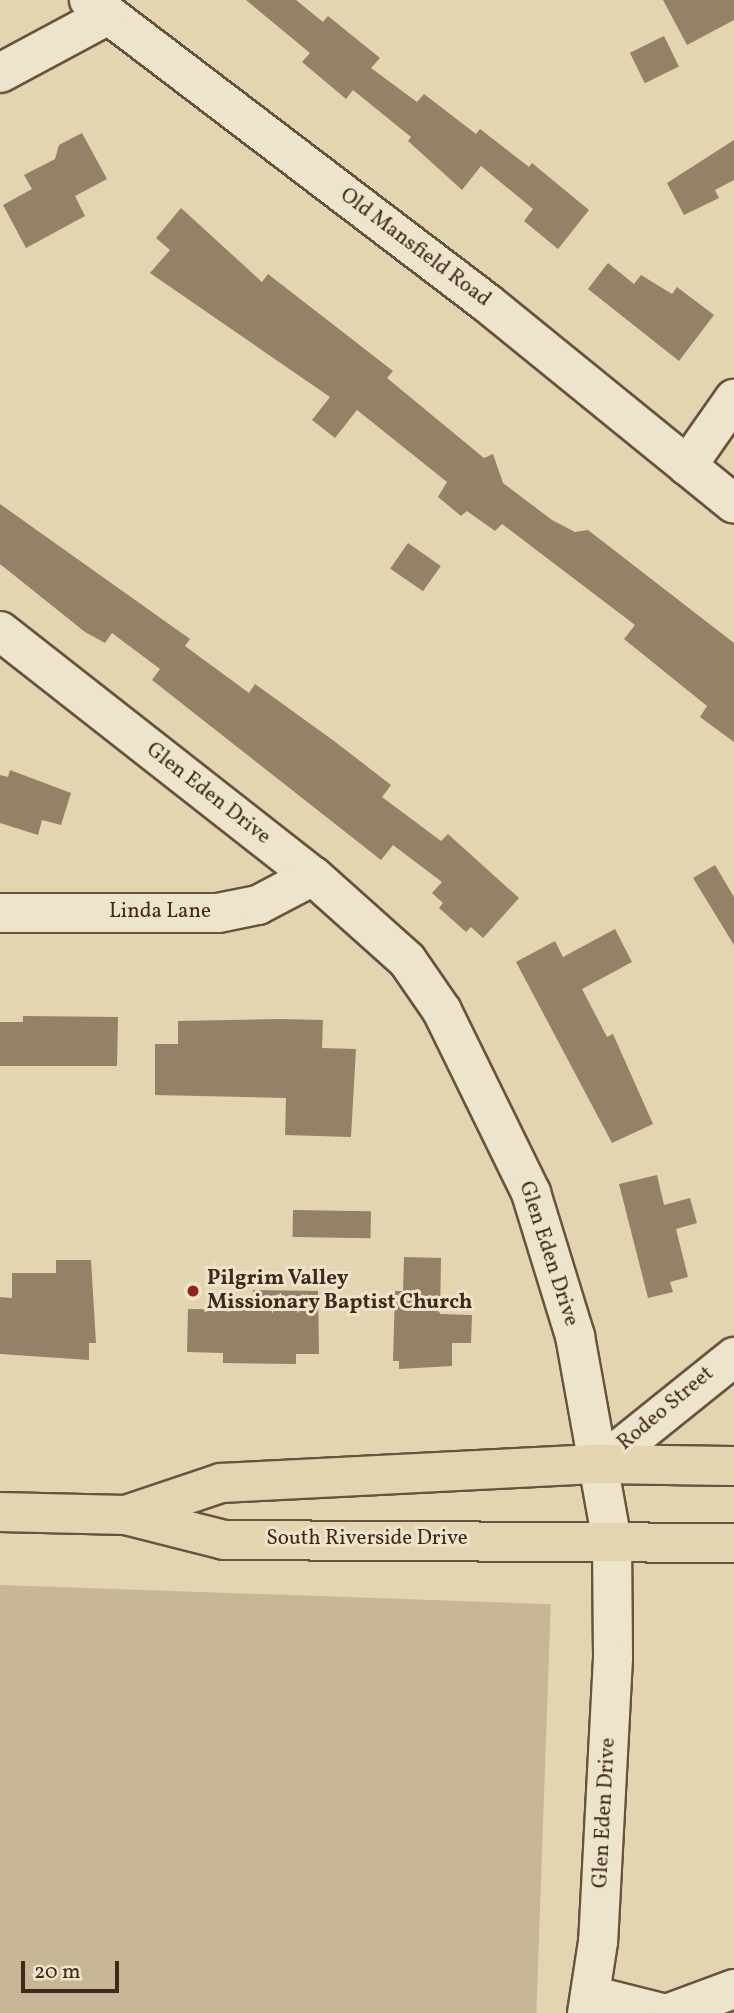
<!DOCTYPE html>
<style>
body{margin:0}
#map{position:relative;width:734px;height:2013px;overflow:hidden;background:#e2d5af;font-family:Vollkorn,serif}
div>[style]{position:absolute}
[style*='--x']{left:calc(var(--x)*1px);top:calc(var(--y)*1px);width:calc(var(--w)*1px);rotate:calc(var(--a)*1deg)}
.green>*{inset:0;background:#c7b796;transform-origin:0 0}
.building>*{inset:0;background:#958168;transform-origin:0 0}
.roads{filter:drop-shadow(2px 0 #6a5240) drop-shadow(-2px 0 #6a5240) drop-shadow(0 2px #6a5240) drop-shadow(0 -2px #6a5240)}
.minor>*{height:38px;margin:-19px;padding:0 19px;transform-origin:19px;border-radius:19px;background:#ece4cb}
.major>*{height:38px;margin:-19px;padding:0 19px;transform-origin:19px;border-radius:19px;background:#e2d5af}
.dots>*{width:19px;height:19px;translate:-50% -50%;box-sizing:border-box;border:4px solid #ece4cb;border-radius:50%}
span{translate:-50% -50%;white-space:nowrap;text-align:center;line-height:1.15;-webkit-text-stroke:6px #ece4cb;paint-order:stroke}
.street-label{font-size:21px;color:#42271b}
.poi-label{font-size:21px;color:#42271b;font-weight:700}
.left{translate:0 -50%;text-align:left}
.scale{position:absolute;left:21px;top:1961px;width:98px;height:32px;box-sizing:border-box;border:4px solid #42271b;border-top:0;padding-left:9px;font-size:21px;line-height:24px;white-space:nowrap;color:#42271b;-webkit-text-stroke:5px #ece4cb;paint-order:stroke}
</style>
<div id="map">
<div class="green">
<i style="left:0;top:1585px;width:551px;height:428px;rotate:2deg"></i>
</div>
<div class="building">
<i style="clip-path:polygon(246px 0,296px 0,323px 22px,328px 16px,380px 58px,371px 68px,417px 102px,424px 94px,476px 134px,480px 129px,529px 167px,532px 163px,589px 210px,558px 249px,524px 221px,533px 209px,481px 166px,462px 190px,408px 141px,411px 137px,353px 90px,346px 99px,302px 62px,310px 53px)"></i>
<i style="clip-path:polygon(663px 0,734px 0,734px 20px,687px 45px)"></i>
<i style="left:664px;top:36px;width:34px;height:38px;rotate:64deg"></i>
<i style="clip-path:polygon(82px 133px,107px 179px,75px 196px,85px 216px,26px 248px,3px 205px,32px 189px,24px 175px,55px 159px,59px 145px)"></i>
<i style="clip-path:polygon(734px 140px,734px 180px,715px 190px,719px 198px,684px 215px,667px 183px)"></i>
<i style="clip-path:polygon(181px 208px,262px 282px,268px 274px,393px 371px,387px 378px,484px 458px,493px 454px,503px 483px,552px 520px,575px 532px,588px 530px,734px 643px,734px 742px,700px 717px,707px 706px,624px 639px,635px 625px,502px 524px,495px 531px,467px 511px,461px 516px,438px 497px,447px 482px,357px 410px,335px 438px,312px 420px,330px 397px,150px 273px,170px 250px,156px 238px)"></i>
<i style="clip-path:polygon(608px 263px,634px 284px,641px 275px,672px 294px,677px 287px,714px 315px,679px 361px,588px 289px)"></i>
<i style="clip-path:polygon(0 504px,190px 639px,185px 646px,249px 693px,255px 684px,334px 741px,391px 785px,382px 797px,441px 841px,448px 834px,519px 898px,483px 938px,471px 927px,466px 932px,439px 908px,443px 903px,432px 893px,442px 882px,393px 845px,381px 860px,152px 680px,160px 669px,112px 633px,105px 643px,85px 632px,0 564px)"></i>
<i style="left:408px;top:543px;width:40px;height:31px;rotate:35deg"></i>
<i style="clip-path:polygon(10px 770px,71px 793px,61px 825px,42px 820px,38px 835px,0 823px,0 775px,8px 777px)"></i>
<i style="clip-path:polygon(715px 865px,734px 897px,734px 945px,693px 878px)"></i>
<i style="clip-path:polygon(615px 929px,632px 962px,582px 989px,607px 1037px,613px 1034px,653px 1124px,612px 1143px,516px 962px,555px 941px,563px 957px)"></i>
<i style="clip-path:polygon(23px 1016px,118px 1017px,117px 1066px,0 1066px,0 1022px,23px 1022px)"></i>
<i style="clip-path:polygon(279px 1019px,323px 1020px,322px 1048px,356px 1049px,351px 1137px,285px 1135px,286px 1098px,155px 1095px,155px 1044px,178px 1044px,178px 1021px)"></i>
<i style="clip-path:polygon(657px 1175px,664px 1205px,690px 1198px,697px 1223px,676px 1229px,688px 1277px,670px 1282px,673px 1292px,648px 1298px,619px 1184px)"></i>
<i style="left:293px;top:1210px;width:78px;height:27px;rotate:1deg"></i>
<i style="clip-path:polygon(404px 1257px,441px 1258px,440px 1314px,472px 1315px,471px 1343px,452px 1343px,452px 1366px,399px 1369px,399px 1361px,393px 1361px,395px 1291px,403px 1291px)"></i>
<i style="clip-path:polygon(56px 1260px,91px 1260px,96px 1343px,89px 1343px,89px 1360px,0 1354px,0 1297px,12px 1298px,12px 1273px,56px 1273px)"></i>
<i style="clip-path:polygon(253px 1290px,318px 1291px,319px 1354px,296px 1354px,296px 1364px,223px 1363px,223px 1353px,187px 1352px,188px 1309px,252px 1310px)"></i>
</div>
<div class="roads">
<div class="minor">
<i style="--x:89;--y:0;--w:500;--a:37.28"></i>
<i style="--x:487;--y:303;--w:318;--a:39.1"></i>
<i style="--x:0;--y:73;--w:123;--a:-28.2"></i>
<i style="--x:687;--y:466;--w:82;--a:-55"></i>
<i style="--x:0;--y:631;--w:397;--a:38.1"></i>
<i style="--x:313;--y:876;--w:126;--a:41.8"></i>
<i style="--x:407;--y:960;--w:62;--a:55.5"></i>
<i style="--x:442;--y:1011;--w:203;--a:63.9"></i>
<i style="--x:531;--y:1193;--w:150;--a:72.9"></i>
<i style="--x:575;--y:1336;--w:208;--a:79.8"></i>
<i style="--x:612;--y:1541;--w:117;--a:89.5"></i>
<i style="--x:613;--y:1658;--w:284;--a:93"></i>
<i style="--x:598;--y:1942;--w:72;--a:98.8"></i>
<i style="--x:0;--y:913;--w:218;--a:0"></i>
<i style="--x:218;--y:913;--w:41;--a:-11.3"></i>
<i style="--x:258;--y:905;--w:62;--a:-27.8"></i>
<i style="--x:601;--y:1464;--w:171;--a:-38.8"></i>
<i style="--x:590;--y:1995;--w:74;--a:14"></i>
<i style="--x:669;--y:2013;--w:69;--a:-20.3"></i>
</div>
<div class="major">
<i style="--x:0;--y:1512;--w:126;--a:1.4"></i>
<i style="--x:126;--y:1515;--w:101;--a:14.3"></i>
<i style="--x:224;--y:1540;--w:510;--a:0.34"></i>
<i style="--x:126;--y:1515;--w:100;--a:-18.6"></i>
<i style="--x:221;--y:1483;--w:380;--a:-2.9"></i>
<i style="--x:601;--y:1464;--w:133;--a:0.9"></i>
</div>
</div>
<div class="dots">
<i style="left:193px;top:1291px;background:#8f2418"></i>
</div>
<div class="street-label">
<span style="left:415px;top:248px;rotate:37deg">Old Mansfield Road</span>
<span style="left:208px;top:794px;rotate:38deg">Glen Eden Drive</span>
<span style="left:160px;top:912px">Linda Lane</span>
<span style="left:548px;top:1254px;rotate:72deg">Glen Eden Drive</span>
<span style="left:666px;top:1409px;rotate:-40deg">Rodeo Street</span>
<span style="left:367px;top:1539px">South Riverside Drive</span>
<span style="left:605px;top:1813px;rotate:-87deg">Glen Eden Drive</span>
</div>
<div class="poi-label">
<span class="left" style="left:207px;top:1291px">Pilgrim Valley<br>Missionary Baptist Church</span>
</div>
<div class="scale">20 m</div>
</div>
